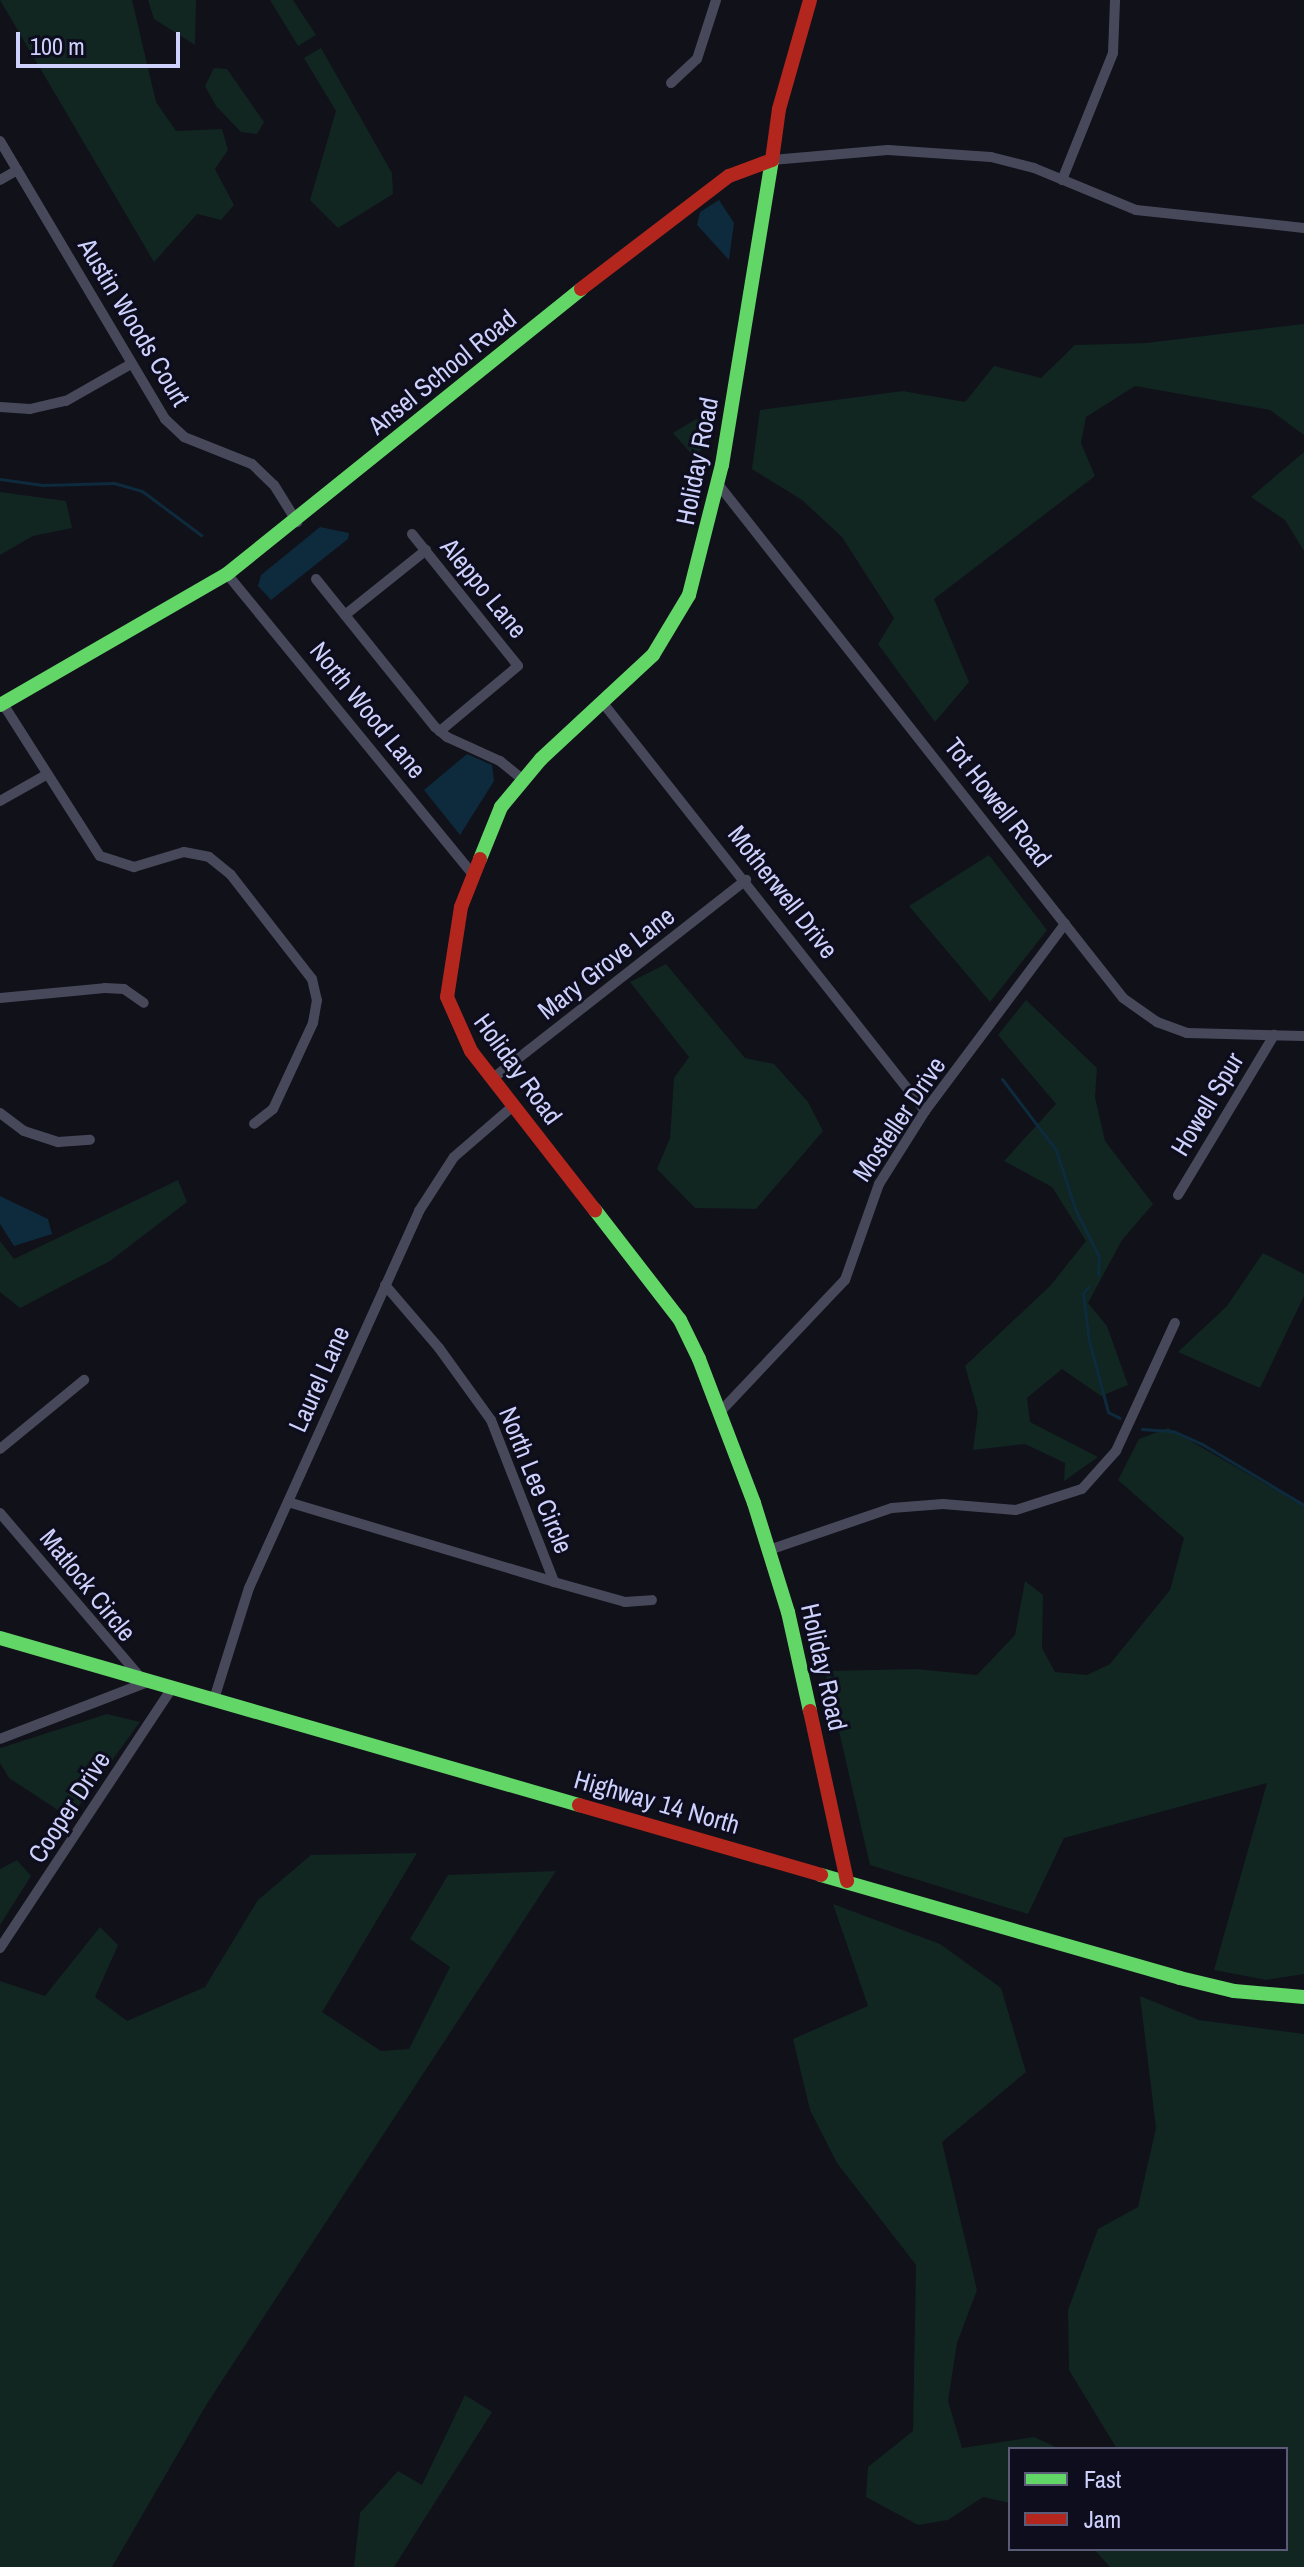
<!DOCTYPE html>
<style>
body{margin:0}
#map{position:relative;width:1304px;height:2567px;overflow:hidden;background:#11111a;font-family:"Archivo Narrow",sans-serif}
div>[style]{position:absolute}
[style*='--x']{left:calc(var(--x)*1px);top:calc(var(--y)*1px);width:calc(var(--w)*1px);rotate:calc(var(--a)*1deg)}
.green>*{inset:0;background:#112521}
.water>*{inset:0;background:#0e2a3d}
.stream>*{height:3px;margin:-1.5px;padding:0 1.5px;transform-origin:1.5px;border-radius:1.5px;background:#0e2a3d}
.street>*{height:10px;margin:-5px;padding:0 5px;transform-origin:5px;border-radius:5px;background:#47495b}
.fast>*{height:14px;margin:-7px;padding:0 7px;transform-origin:7px;border-radius:7px;background:#63d668}
.jam>*{height:14px;margin:-7px;padding:0 7px;transform-origin:7px;border-radius:7px;background:#b3261e}
span{translate:-50% -50%;white-space:nowrap;text-align:center;line-height:1.15;-webkit-text-stroke:6px #0d0d1e;paint-order:stroke}
.street-label{font-size:26px;color:#cdd1fc}
.legend{position:absolute;left:1008px;top:2447px;width:280px;height:104px;box-sizing:border-box;background:#0d0d1e;border:2px solid #5a5b77;margin:0;padding:10px 14px;list-style:none;font-size:24px;color:#cdd1fc}
.legend li{display:flex;align-items:center;gap:16px;height:40px}
.legend b{width:40px;border:2px solid #5a5b77}
.scale{position:absolute;left:16px;top:32px;width:164px;height:36px;box-sizing:border-box;border:4px solid #cdd1fc;border-top:0;padding-left:10px;font-size:24px;line-height:28px;white-space:nowrap;color:#cdd1fc;-webkit-text-stroke:6px #0d0d1e;paint-order:stroke}
</style>
<div id="map">
<div class="green">
<i style="clip-path:polygon(0 0,132px 0,156px 102px,176px 131px,222px 129px,228px 150px,215px 169px,234px 205px,221px 220px,197px 214px,154px 262px)"></i>
<i style="clip-path:polygon(148px 0,196px 0,195px 45px,154px 19px)"></i>
<i style="clip-path:polygon(270px 0,293px 0,316px 35px,298px 46px)"></i>
<i style="clip-path:polygon(321px 48px,392px 173px,393px 194px,338px 228px,310px 200px,336px 111px,304px 58px)"></i>
<i style="clip-path:polygon(214px 68px,227px 69px,264px 122px,257px 134px,241px 132px,216px 106px,205px 86px)"></i>
<i style="clip-path:polygon(1304px 324px,1304px 435px,1270px 410px,1135px 386px,1086px 417px,1081px 443px,1095px 476px,934px 599px,969px 682px,935px 722px,878px 644px,894px 618px,842px 537px,802px 500px,752px 469px,760px 410px,903px 391px,965px 402px,994px 366px,1041px 378px,1075px 345px,1146px 343px)"></i>
<i style="clip-path:polygon(696px 419px,705px 423px,702px 449px,694px 457px,673px 433px)"></i>
<i style="clip-path:polygon(1304px 452px,1304px 551px,1285px 520px,1251px 497px)"></i>
<i style="clip-path:polygon(0 492px,66px 501px,72px 528px,33px 536px,0 555px)"></i>
<i style="clip-path:polygon(989px 855px,1047px 930px,990px 1002px,909px 906px)"></i>
<i style="clip-path:polygon(666px 964px,745px 1058px,774px 1064px,808px 1102px,823px 1131px,756px 1209px,695px 1208px,657px 1169px,670px 1138px,674px 1078px,689px 1057px,630px 982px)"></i>
<i style="clip-path:polygon(1026px 1000px,1097px 1068px,1095px 1097px,1105px 1141px,1153px 1204px,1122px 1240px,1088px 1303px,1107px 1326px,1128px 1385px,1101px 1396px,1062px 1369px,1027px 1398px,1030px 1422px,1098px 1457px,1064px 1481px,1065px 1463px,1025px 1444px,973px 1450px,978px 1412px,965px 1366px,1050px 1286px,1086px 1241px,1052px 1187px,1004px 1161px,1056px 1104px,998px 1035px)"></i>
<i style="clip-path:polygon(178px 1180px,187px 1202px,110px 1261px,20px 1308px,0 1292px,0 1241px,14px 1259px)"></i>
<i style="clip-path:polygon(1263px 1253px,1304px 1274px,1304px 1296px,1260px 1388px,1178px 1352px,1227px 1306px)"></i>
<i style="clip-path:polygon(1168px 1428px,1304px 1506px,1304px 1974px,1266px 1980px,1214px 1970px,1267px 1783px,1064px 1838px,1028px 1914px,870px 1865px,825px 1671px,916px 1669px,977px 1675px,1015px 1635px,1025px 1581px,1043px 1595px,1042px 1648px,1055px 1672px,1087px 1675px,1110px 1664px,1170px 1590px,1184px 1538px,1118px 1480px,1139px 1439px)"></i>
<i style="clip-path:polygon(107px 1714px,140px 1722px,70px 1818px,9px 1778px,0 1763px,0 1748px)"></i>
<i style="clip-path:polygon(417px 1853px,322px 2012px,381px 2051px,409px 2049px,450px 1967px,410px 1939px,448px 1875px,556px 1871px,208px 2402px,112px 2567px,0 2567px,0 1981px,45px 1996px,100px 1927px,118px 1945px,95px 1997px,127px 2021px,205px 1987px,258px 1900px,311px 1855px)"></i>
<i style="clip-path:polygon(17px 1860px,31px 1876px,0 1925px,0 1869px)"></i>
<i style="clip-path:polygon(833px 1904px,940px 1944px,1001px 1988px,1026px 2072px,942px 2142px,977px 2290px,957px 2343px,948px 2401px,962px 2448px,1034px 2437px,1060px 2449px,1010px 2449px,1010px 2503px,983px 2497px,948px 2520px,918px 2525px,866px 2497px,868px 2467px,913px 2431px,916px 2265px,837px 2163px,810px 2110px,793px 2039px,868px 2006px)"></i>
<i style="clip-path:polygon(1140px 1996px,1199px 2020px,1304px 2034px,1304px 2567px,1110px 2567px,1094px 2549px,1286px 2549px,1286px 2449px,1117px 2449px,1069px 2370px,1068px 2310px,1098px 2229px,1138px 2207px,1156px 2128px)"></i>
<i style="clip-path:polygon(465px 2395px,492px 2412px,394px 2567px,354px 2567px,360px 2513px,398px 2471px,422px 2485px)"></i>
</div>
<div class="water">
<i style="clip-path:polygon(719px 200px,734px 223px,729px 260px,697px 225px,700px 212px)"></i>
<i style="clip-path:polygon(320px 527px,349px 533px,348px 539px,271px 600px,258px 586px,261px 575px)"></i>
<i style="clip-path:polygon(467px 754px,492px 765px,494px 781px,460px 835px,424px 790px)"></i>
<i style="clip-path:polygon(0 1196px,48px 1219px,52px 1234px,14px 1246px,0 1224px)"></i>
</div>
<div class="stream">
<i style="--x:0;--y:479;--w:43;--a:7.9"></i>
<i style="--x:43;--y:485;--w:71;--a:-1.6"></i>
<i style="--x:114;--y:483;--w:29;--a:16"></i>
<i style="--x:142;--y:491;--w:74;--a:36.7"></i>
<i style="--x:1002;--y:1079;--w:89;--a:52.7"></i>
<i style="--x:1056;--y:1150;--w:62;--a:72.1"></i>
<i style="--x:1075;--y:1209;--w:54;--a:63.4"></i>
<i style="--x:1099;--y:1257;--w:18;--a:93"></i>
<i style="--x:1088;--y:1287;--w:8;--a:130"></i>
<i style="--x:1083;--y:1293;--w:48;--a:82.9"></i>
<i style="--x:1089;--y:1341;--w:73;--a:75"></i>
<i style="--x:1108;--y:1412;--w:13;--a:27"></i>
<i style="--x:1142;--y:1429;--w:31;--a:4"></i>
<i style="--x:1173;--y:1431;--w:32;--a:24"></i>
<i style="--x:1202;--y:1444;--w:119;--a:30.9"></i>
</div>
<div class="street">
<i style="--x:671;--y:83;--w:35;--a:-43"></i>
<i style="--x:697;--y:59;--w:62;--a:-72.1"></i>
<i style="--x:0;--y:141;--w:323;--a:59.3"></i>
<i style="--x:165;--y:419;--w:26;--a:43"></i>
<i style="--x:184;--y:437;--w:73;--a:21.7"></i>
<i style="--x:252;--y:464;--w:30;--a:44"></i>
<i style="--x:274;--y:485;--w:44;--a:58.1"></i>
<i style="--x:772;--y:160;--w:116;--a:-4.9"></i>
<i style="--x:888;--y:150;--w:103;--a:3.9"></i>
<i style="--x:991;--y:157;--w:44;--a:14.3"></i>
<i style="--x:1034;--y:168;--w:110;--a:22.4"></i>
<i style="--x:1136;--y:210;--w:169;--a:6.1"></i>
<i style="--x:0;--y:180;--w:20;--a:-30"></i>
<i style="--x:1062;--y:180;--w:137;--a:-68.1"></i>
<i style="--x:1113;--y:53;--w:53;--a:-87.8"></i>
<i style="--x:0;--y:407;--w:30;--a:4"></i>
<i style="--x:30;--y:409;--w:37;--a:-13"></i>
<i style="--x:66;--y:401;--w:75;--a:-29.6"></i>
<i style="--x:718;--y:484;--w:654;--a:51.76"></i>
<i style="--x:1123;--y:998;--w:42;--a:35.2"></i>
<i style="--x:1157;--y:1022;--w:32;--a:20"></i>
<i style="--x:1187;--y:1033;--w:117;--a:1.5"></i>
<i style="--x:412;--y:534;--w:169;--a:51.2"></i>
<i style="--x:518;--y:666;--w:102;--a:140.2"></i>
<i style="--x:227;--y:574;--w:389;--a:50.7"></i>
<i style="--x:316;--y:579;--w:190;--a:51.2"></i>
<i style="--x:435;--y:727;--w:16;--a:40"></i>
<i style="--x:447;--y:737;--w:58;--a:24.4"></i>
<i style="--x:500;--y:761;--w:28;--a:39"></i>
<i style="--x:345;--y:615;--w:104;--a:-38.7"></i>
<i style="--x:603;--y:703;--w:520;--a:51.72"></i>
<i style="--x:3;--y:704;--w:180;--a:57.5"></i>
<i style="--x:100;--y:856;--w:36;--a:18"></i>
<i style="--x:134;--y:867;--w:52;--a:-16.7"></i>
<i style="--x:184;--y:852;--w:25;--a:11"></i>
<i style="--x:209;--y:857;--w:28;--a:39"></i>
<i style="--x:231;--y:875;--w:132;--a:52.1"></i>
<i style="--x:312;--y:979;--w:22;--a:77"></i>
<i style="--x:317;--y:1000;--w:23;--a:100"></i>
<i style="--x:313;--y:1023;--w:95;--a:114.9"></i>
<i style="--x:273;--y:1109;--w:24;--a:142"></i>
<i style="--x:0;--y:801;--w:53;--a:-29.5"></i>
<i style="--x:0;--y:998;--w:105;--a:-5.4"></i>
<i style="--x:105;--y:988;--w:19;--a:3"></i>
<i style="--x:124;--y:989;--w:24;--a:35"></i>
<i style="--x:492;--y:1079;--w:323;--a:-38.1"></i>
<i style="--x:0;--y:1113;--w:30;--a:37"></i>
<i style="--x:24;--y:1131;--w:36;--a:18"></i>
<i style="--x:58;--y:1142;--w:32;--a:-4"></i>
<i style="--x:1178;--y:1195;--w:187;--a:-59"></i>
<i style="--x:385;--y:1285;--w:83;--a:49.4"></i>
<i style="--x:439;--y:1348;--w:89;--a:54.2"></i>
<i style="--x:491;--y:1420;--w:174;--a:68.7"></i>
<i style="--x:554;--y:1582;--w:74;--a:15.7"></i>
<i style="--x:625;--y:1602;--w:27;--a:-4"></i>
<i style="--x:720;--y:1412;--w:182;--a:-46.6"></i>
<i style="--x:845;--y:1280;--w:102;--a:-70.5"></i>
<i style="--x:879;--y:1184;--w:86;--a:-57.8"></i>
<i style="--x:925;--y:1111;--w:234;--a:-53.2"></i>
<i style="--x:0;--y:1449;--w:109;--a:-39.4"></i>
<i style="--x:288;--y:1502;--w:278;--a:16.7"></i>
<i style="--x:0;--y:1513;--w:223;--a:49.5"></i>
<i style="--x:145;--y:1683;--w:155;--a:158.9"></i>
<i style="--x:769;--y:1550;--w:130;--a:-18.9"></i>
<i style="--x:892;--y:1508;--w:51;--a:-4.5"></i>
<i style="--x:943;--y:1504;--w:73;--a:4.7"></i>
<i style="--x:1016;--y:1510;--w:69;--a:-17.7"></i>
<i style="--x:1082;--y:1489;--w:51;--a:-48.2"></i>
<i style="--x:1116;--y:1451;--w:141;--a:-65.3"></i>
<i style="--x:214;--y:1699;--w:116;--a:-72.5"></i>
<i style="--x:249;--y:1588;--w:414;--a:-65.7"></i>
<i style="--x:419;--y:1211;--w:64;--a:-57.1"></i>
<i style="--x:454;--y:1157;--w:78;--a:-40.8"></i>
<i style="--x:0;--y:1948;--w:312;--a:-56.5"></i>
</div>
<div class="fast">
<i style="--x:0;--y:705;--w:262;--a:-30"></i>
<i style="--x:227;--y:574;--w:454;--a:-38.8"></i>
<i style="--x:480;--y:859;--w:56;--a:-68"></i>
<i style="--x:501;--y:807;--w:62;--a:-50.2"></i>
<i style="--x:541;--y:759;--w:153;--a:-42.9"></i>
<i style="--x:653;--y:655;--w:70;--a:-59"></i>
<i style="--x:689;--y:595;--w:134;--a:-75.8"></i>
<i style="--x:722;--y:465;--w:309;--a:-80.7"></i>
<i style="--x:595;--y:1210;--w:139;--a:52.3"></i>
<i style="--x:680;--y:1320;--w:43;--a:64"></i>
<i style="--x:699;--y:1359;--w:154;--a:69.1"></i>
<i style="--x:754;--y:1503;--w:114;--a:72.7"></i>
<i style="--x:788;--y:1612;--w:101;--a:77.5"></i>
<i style="--x:0;--y:1638;--w:603;--a:16.09"></i>
<i style="--x:821;--y:1875;--w:373;--a:16"></i>
<i style="--x:1180;--y:1978;--w:56;--a:13.5"></i>
<i style="--x:1234;--y:1991;--w:70;--a:4.9"></i>
</div>
<div class="jam">
<i style="--x:581;--y:289;--w:186;--a:-37.4"></i>
<i style="--x:729;--y:176;--w:46;--a:-20.4"></i>
<i style="--x:772;--y:160;--w:51;--a:-82.2"></i>
<i style="--x:779;--y:109;--w:113;--a:-74.1"></i>
<i style="--x:480;--y:859;--w:52;--a:111.6"></i>
<i style="--x:461;--y:907;--w:91;--a:98.8"></i>
<i style="--x:447;--y:997;--w:59;--a:66"></i>
<i style="--x:471;--y:1051;--w:202;--a:52.1"></i>
<i style="--x:810;--y:1711;--w:174;--a:77.7"></i>
<i style="--x:579;--y:1805;--w:252;--a:16.1"></i>
</div>
<div class="street-label">
<span style="left:134px;top:322px;rotate:59deg">Austin Woods Court</span>
<span style="left:442px;top:372px;rotate:-39deg">Ansel School Road</span>
<span style="left:697px;top:461px;rotate:-79deg">Holiday Road</span>
<span style="left:484px;top:588px;rotate:51deg">Aleppo Lane</span>
<span style="left:368px;top:710px;rotate:51deg">North Wood Lane</span>
<span style="left:998px;top:802px;rotate:52deg">Tot Howell Road</span>
<span style="left:783px;top:892px;rotate:52deg">Motherwell Drive</span>
<span style="left:606px;top:963px;rotate:-38deg">Mary Grove Lane</span>
<span style="left:518px;top:1069px;rotate:54deg">Holiday Road</span>
<span style="left:1207px;top:1104px;rotate:-59deg">Howell Spur</span>
<span style="left:899px;top:1119px;rotate:-56deg">Mosteller Drive</span>
<span style="left:319px;top:1379px;rotate:-66deg">Laurel Lane</span>
<span style="left:536px;top:1480px;rotate:68deg">North Lee Circle</span>
<span style="left:88px;top:1585px;rotate:51deg">Matlock Circle</span>
<span style="left:824px;top:1667px;rotate:77deg">Holiday Road</span>
<span style="left:657px;top:1802px;rotate:16deg">Highway 14 North</span>
<span style="left:69px;top:1807px;rotate:-57deg">Cooper Drive</span>
</div>
<ul class="legend">
<li><b style="height:10px;background:#63d668"></b>Fast</li>
<li><b style="height:10px;background:#b3261e"></b>Jam</li>
</ul>
<div class="scale">100 m</div>
</div>
